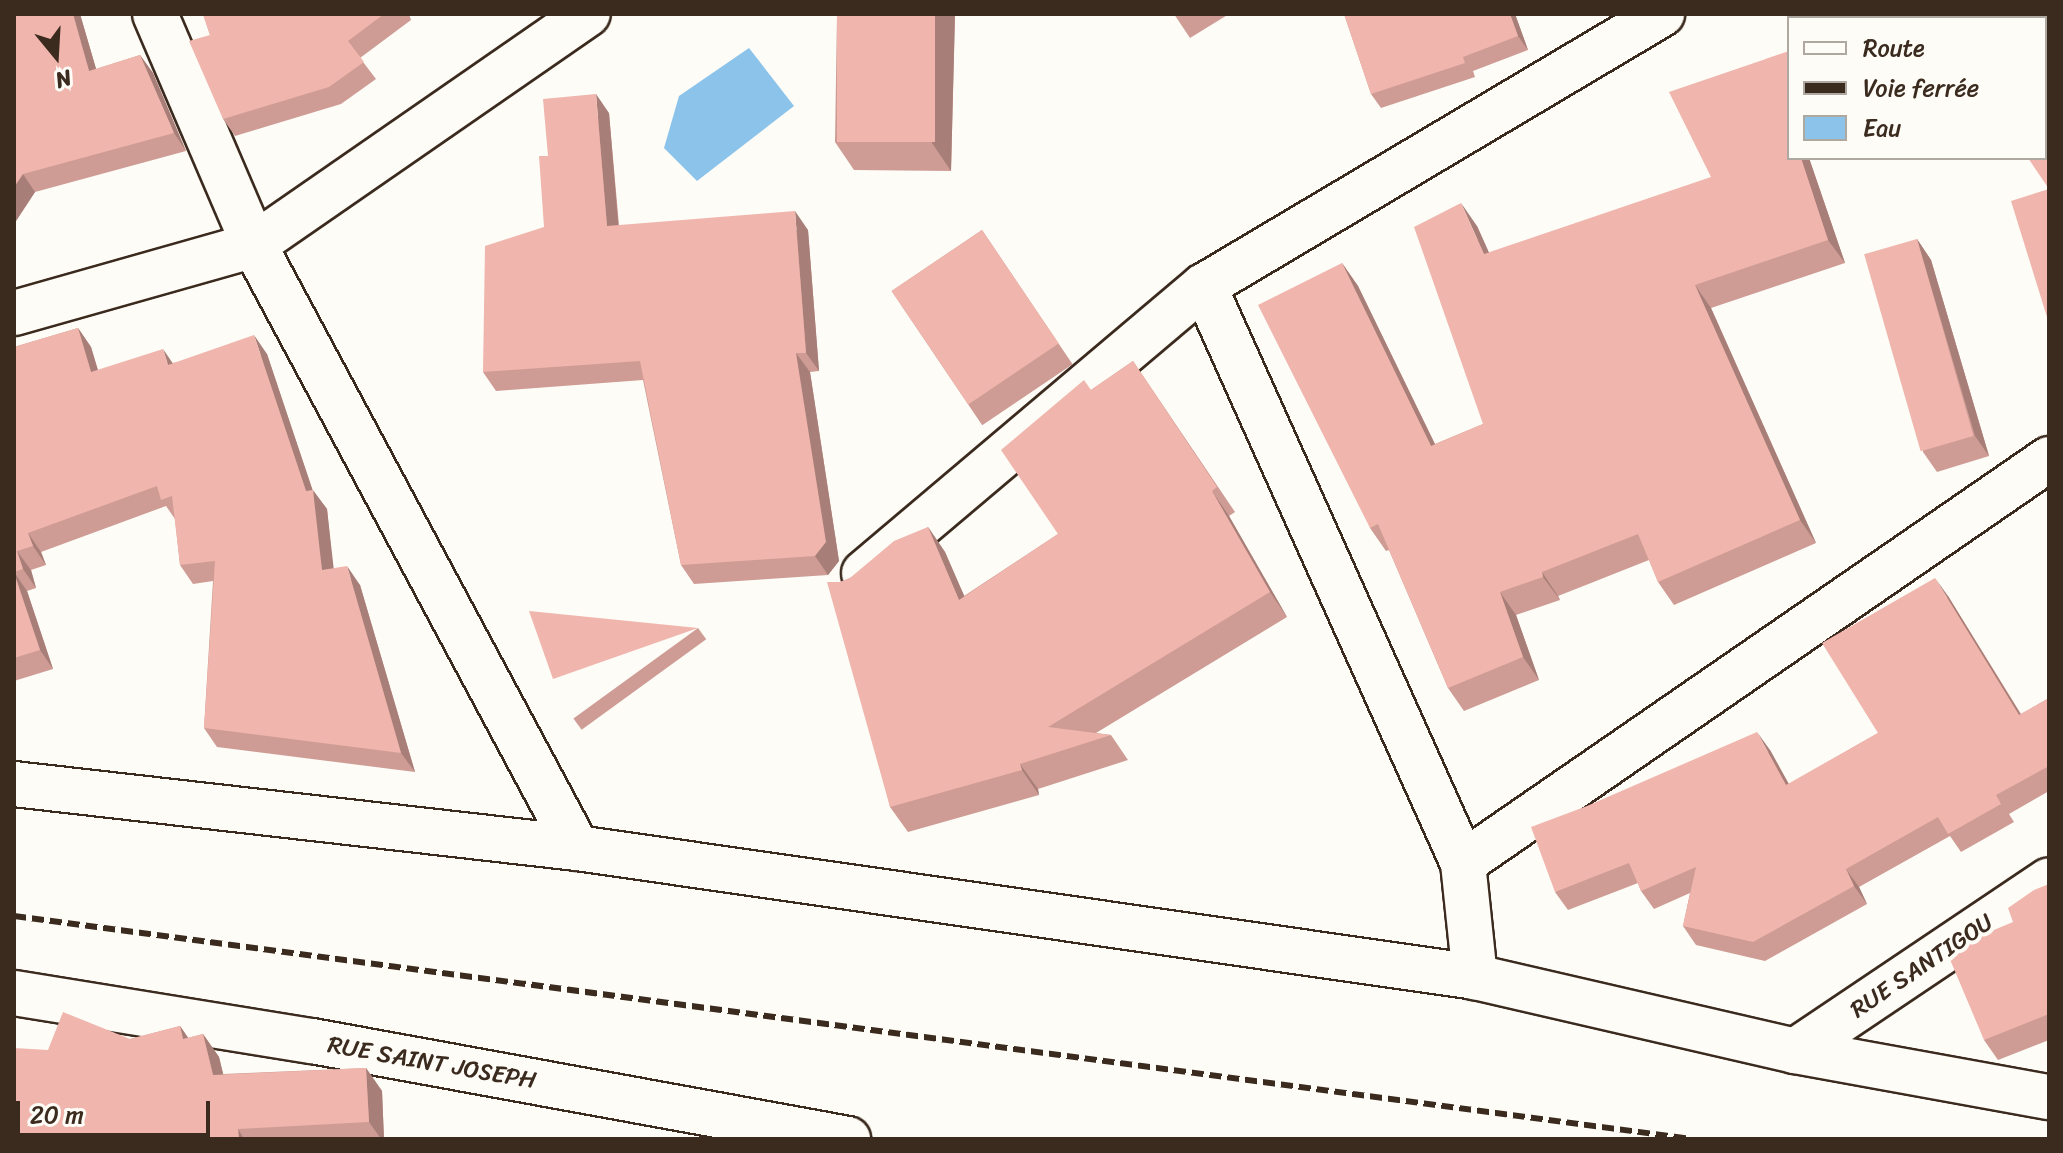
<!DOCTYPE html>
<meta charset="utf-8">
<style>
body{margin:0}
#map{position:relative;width:2063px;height:1153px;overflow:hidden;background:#fdfcf7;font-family:Sriracha,sans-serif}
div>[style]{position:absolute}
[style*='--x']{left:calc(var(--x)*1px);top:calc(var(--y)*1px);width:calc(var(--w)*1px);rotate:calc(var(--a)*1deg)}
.water>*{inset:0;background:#8cc3ea}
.roads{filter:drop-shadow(2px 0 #3b2a1e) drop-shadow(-2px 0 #3b2a1e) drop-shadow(0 2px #3b2a1e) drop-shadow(0 -2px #3b2a1e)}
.minor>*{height:44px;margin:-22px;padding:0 22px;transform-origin:22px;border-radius:22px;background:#fdfcf7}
.rail>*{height:6px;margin-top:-3px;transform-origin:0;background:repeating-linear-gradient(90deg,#3b2a1e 0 12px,transparent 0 18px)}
.wall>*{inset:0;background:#ce9c94;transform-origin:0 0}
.shaded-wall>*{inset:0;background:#a87f78}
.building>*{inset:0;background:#f0b5ac;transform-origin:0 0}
span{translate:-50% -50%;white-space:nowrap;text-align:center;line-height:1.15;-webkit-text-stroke:8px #fdfcf7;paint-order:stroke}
.street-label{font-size:24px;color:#3b2a1e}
.frame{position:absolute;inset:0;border:16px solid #3b2a1e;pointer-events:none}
.legend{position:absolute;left:1787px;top:16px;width:260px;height:144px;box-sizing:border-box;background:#fdfcf7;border:2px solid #afa8a0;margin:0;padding:10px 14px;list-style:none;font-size:24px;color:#3b2a1e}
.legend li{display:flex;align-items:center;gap:16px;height:40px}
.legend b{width:40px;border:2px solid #afa8a0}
.north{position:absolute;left:16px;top:16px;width:80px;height:80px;-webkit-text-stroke:6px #fdfcf7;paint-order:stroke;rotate:162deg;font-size:22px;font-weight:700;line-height:32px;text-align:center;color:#3b2a1e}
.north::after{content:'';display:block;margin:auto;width:28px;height:36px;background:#3b2a1e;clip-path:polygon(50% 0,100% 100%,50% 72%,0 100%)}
.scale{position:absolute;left:16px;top:1101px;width:194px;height:36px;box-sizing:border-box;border:4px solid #3b2a1e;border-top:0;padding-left:10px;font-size:24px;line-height:28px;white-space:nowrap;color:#3b2a1e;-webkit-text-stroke:6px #fdfcf7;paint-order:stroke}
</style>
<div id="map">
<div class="water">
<i style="clip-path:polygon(749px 48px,794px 106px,697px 181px,664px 148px,679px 96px)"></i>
</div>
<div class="roads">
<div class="minor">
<i style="--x:155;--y:14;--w:251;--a:66.8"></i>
<i style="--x:254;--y:245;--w:684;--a:61.82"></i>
<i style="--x:1204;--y:286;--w:632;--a:65.83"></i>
<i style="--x:1463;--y:863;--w:115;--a:84"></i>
<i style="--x:14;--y:313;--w:249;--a:-15.8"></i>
<i style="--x:254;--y:245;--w:406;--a:-34.7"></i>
<i style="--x:864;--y:573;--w:445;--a:-40.2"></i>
<i style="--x:1204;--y:286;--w:533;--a:-30.71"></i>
<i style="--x:14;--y:784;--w:567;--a:6.49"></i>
<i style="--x:577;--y:848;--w:907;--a:8.17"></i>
<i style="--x:1475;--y:977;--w:328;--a:13"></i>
<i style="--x:1795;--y:1051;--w:258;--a:10.3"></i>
<i style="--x:1463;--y:863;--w:712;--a:-34.58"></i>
<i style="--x:14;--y:993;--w:302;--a:9.2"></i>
<i style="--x:312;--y:1041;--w:545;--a:10.36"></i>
<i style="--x:1795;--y:1051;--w:306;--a:-33.9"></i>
</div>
</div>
<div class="rail">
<i style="--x:14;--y:916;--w:1692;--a:7.57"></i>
</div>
<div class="wall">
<i style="clip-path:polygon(14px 14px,80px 14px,96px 69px,140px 55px,153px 73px,186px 151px,35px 192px,14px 224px)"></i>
<i style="clip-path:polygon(203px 14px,409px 14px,411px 20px,360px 58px,376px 79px,341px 104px,235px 136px,223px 119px,210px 35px)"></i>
<i style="clip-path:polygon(837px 14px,955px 14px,951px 171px,854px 170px,835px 142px)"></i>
<i style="clip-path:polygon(1174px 14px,1229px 14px,1190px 38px)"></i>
<i style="clip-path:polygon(1344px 14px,1515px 14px,1528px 50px,1473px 71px,1475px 77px,1381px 108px,1371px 94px)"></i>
<i style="clip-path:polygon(609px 113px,619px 225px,808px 230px,819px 371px,810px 372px,839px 561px,828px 575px,694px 584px,681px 565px,643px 380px,496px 391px,483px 372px,544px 227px,548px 156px)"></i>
<i style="clip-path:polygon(1789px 158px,1809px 158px,1845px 263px,1711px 308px,1816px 543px,1674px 605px,1658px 582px,1649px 560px,1558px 596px,1560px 600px,1516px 615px,1539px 680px,1464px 711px,1448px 688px,1389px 550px,1386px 551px,1370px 528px,1342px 263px,1358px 286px,1435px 444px,1483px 424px,1477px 226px,1489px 253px)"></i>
<i style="left:982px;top:230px;width:162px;height:109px;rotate:56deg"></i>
<i style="clip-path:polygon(1917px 239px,1931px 260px,1989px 456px,1937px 472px,1923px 452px)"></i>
<i style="clip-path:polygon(78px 328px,91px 347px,98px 370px,267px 354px,312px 490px,327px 509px,333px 568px,360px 585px,415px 772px,217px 747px,204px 728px,213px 581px,193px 584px,180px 565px,175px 519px,166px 506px,41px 552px,46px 565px,31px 570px,36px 588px,27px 591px,53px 669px,14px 681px,14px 347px)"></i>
<i style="clip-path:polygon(1133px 361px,1235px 512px,1229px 516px,1287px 617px,1096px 733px,1111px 735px,1128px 760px,1038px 789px,1039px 795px,908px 832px,890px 807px,840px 582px,850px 578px,928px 527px,945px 552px,964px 596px,1058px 534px,1091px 390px)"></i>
<i style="clip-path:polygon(1948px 596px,2021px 714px,2049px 698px,2049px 791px,2009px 814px,2014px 822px,1961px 852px,1950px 836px,1859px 887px,1867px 904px,1765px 961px,1696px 945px,1683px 926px,1690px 893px,1654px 909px,1641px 891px,1638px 883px,1568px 910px,1555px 892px,1770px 750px,1789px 784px,1878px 733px)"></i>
<i style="left:698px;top:628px;width:14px;height:154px;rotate:54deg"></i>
<i style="clip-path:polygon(2049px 884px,2049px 1040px,1998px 1060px,1984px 1040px,2013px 922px)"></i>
<i style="clip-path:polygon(180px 1026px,188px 1038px,203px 1034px,219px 1057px,223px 1074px,366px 1068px,382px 1091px,384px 1139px,14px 1139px,48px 1050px,130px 1039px)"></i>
</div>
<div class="shaded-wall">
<i style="clip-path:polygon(73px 14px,80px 14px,102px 89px,89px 71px)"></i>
<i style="clip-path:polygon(935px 14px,955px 14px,951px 171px,932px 143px)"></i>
<i style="clip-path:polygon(1510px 14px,1515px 14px,1528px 50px,1518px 36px)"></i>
<i style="clip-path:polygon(2035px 14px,2042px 14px,2044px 18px,2036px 18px)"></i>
<i style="clip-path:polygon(2045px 21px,2049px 32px,2049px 54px,2045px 43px)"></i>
<i style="clip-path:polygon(140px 55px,153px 73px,186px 151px,174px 133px)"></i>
<i style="clip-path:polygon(596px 94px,609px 113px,620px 245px,607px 226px)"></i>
<i style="clip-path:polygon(1801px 158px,1809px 158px,1845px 263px,1828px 240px)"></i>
<i style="clip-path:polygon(23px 174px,35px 192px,14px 224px,14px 187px)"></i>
<i style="clip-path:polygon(1461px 203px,1477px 226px,1500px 277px,1484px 254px)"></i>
<i style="clip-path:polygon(795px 211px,808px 230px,819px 371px,806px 353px)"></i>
<i style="clip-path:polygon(1917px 239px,1931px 260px,1989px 456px,1975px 436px)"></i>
<i style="clip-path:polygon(1342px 263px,1358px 286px,1447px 469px,1431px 446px)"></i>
<i style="clip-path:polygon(1695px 285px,1711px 308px,1816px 543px,1800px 520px)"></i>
<i style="clip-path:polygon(78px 328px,91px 347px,104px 391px,91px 372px)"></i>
<i style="clip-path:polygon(254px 335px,267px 354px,314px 494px,313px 490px,327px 509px,336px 589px,322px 570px,306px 491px)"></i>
<i style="clip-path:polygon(163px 349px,176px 368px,168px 365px)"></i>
<i style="clip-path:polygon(796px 353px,810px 372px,839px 561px,828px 575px,815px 556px)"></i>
<i style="clip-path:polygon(1212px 491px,1229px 516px,1287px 617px,1270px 592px)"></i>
<i style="clip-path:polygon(928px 527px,945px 552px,977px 625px,959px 600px)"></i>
<i style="clip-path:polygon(28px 533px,41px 552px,46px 565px,33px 546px)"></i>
<i style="clip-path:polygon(17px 551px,31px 570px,36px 588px,23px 569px)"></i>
<i style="clip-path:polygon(347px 566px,360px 585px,415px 772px,401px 753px)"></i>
<i style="clip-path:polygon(14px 572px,27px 591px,53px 669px,40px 650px)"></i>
<i style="clip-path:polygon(1542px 572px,1558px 596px,1560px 600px,1543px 577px)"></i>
<i style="clip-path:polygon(1935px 578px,1948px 596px,2032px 733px,2019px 715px)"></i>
<i style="clip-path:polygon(1500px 592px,1516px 615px,1539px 680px,1523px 657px)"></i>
<i style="clip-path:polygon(1757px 732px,1770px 750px,1799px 803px,1786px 785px)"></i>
<i style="clip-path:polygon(1020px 764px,1038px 789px,1039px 795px,1022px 770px)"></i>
<i style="clip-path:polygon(1846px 869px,1859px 887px,1867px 904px,1854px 886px)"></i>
<i style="clip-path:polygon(180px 1026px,196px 1049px,183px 1039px)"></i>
<i style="clip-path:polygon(203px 1034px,219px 1057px,229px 1098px,213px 1075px)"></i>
<i style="clip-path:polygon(366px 1068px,382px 1091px,384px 1139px,381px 1139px,369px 1122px)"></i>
<i style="clip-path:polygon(238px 1129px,244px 1139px,239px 1139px)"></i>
</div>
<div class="building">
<i style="clip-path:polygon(14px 14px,73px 14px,89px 71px,140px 55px,174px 133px,23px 174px,14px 187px)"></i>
<i style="clip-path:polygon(203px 14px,384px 14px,348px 41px,364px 62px,329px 87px,223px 119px,189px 41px,210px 35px)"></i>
<i style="left:837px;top:14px;width:98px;height:128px"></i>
<i style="clip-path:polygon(1344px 14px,1510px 14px,1518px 36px,1463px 57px,1465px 63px,1371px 94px)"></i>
<i style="left:1806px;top:14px;width:229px;height:4px"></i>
<i style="clip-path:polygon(2045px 43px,2049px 54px,2049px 317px,2047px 317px,2011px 201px,2049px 189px,2028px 158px,2045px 158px)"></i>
<i style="clip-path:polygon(1789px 51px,1789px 158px,1801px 158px,1828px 240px,1695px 285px,1800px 520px,1658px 582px,1638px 534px,1542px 572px,1543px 577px,1500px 592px,1523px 657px,1448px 688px,1378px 524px,1370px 528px,1258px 305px,1342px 263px,1431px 446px,1483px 424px,1414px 227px,1461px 203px,1484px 254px,1711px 177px,1669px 92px)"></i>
<i style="clip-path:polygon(596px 94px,607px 226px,795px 211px,806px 353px,796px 353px,826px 542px,815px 556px,681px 565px,640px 361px,483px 372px,485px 246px,544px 227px,539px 156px,548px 156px,543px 99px)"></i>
<i style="left:982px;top:230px;width:137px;height:109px;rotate:56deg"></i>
<i style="left:1917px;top:239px;width:205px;height:55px;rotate:74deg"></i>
<i style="clip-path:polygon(78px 328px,91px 372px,163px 349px,168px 365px,254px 335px,306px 491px,313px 490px,322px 570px,347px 566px,401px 753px,204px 728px,215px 561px,180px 565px,172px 496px,161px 500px,157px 486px,28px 533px,33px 546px,17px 551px,23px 569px,14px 572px,14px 347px)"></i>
<i style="clip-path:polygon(1133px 361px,1217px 487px,1212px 491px,1270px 592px,1048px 727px,1111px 735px,1020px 764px,1022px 770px,890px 807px,827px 582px,840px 582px,850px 578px,894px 541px,928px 527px,959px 600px,1058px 534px,1001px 450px,1084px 380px,1091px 390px)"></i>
<i style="clip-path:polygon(14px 573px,40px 650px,14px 658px)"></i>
<i style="clip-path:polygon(1935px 578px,2019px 715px,2049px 698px,2049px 766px,1996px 795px,2001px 804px,1948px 834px,1938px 817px,1846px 869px,1854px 886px,1753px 942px,1683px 926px,1696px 867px,1641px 891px,1629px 863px,1555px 892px,1531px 827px,1587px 806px,1757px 732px,1786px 785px,1878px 733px,1822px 643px)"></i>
<i style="clip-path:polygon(529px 611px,698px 628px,553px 679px)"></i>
<i style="clip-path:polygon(2049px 884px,2049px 1014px,1984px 1040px,1946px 950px,2013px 922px,2008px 908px,2034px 890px)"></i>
<i style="clip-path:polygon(63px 1012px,130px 1039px,180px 1026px,183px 1039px,203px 1034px,213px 1075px,366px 1068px,369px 1122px,238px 1129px,239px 1139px,14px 1139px,14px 1048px,48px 1050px)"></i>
</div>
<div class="street-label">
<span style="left:1922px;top:966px;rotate:-34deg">RUE SANTIGOU</span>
<span style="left:432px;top:1063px;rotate:10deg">RUE SAINT JOSEPH</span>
</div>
<div class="frame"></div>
<ul class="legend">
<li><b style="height:10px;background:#fdfcf7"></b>Route</li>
<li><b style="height:10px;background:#3b2a1e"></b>Voie ferrée</li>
<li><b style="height:22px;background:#8cc3ea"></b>Eau</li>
</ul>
<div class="north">N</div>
<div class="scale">20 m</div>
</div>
